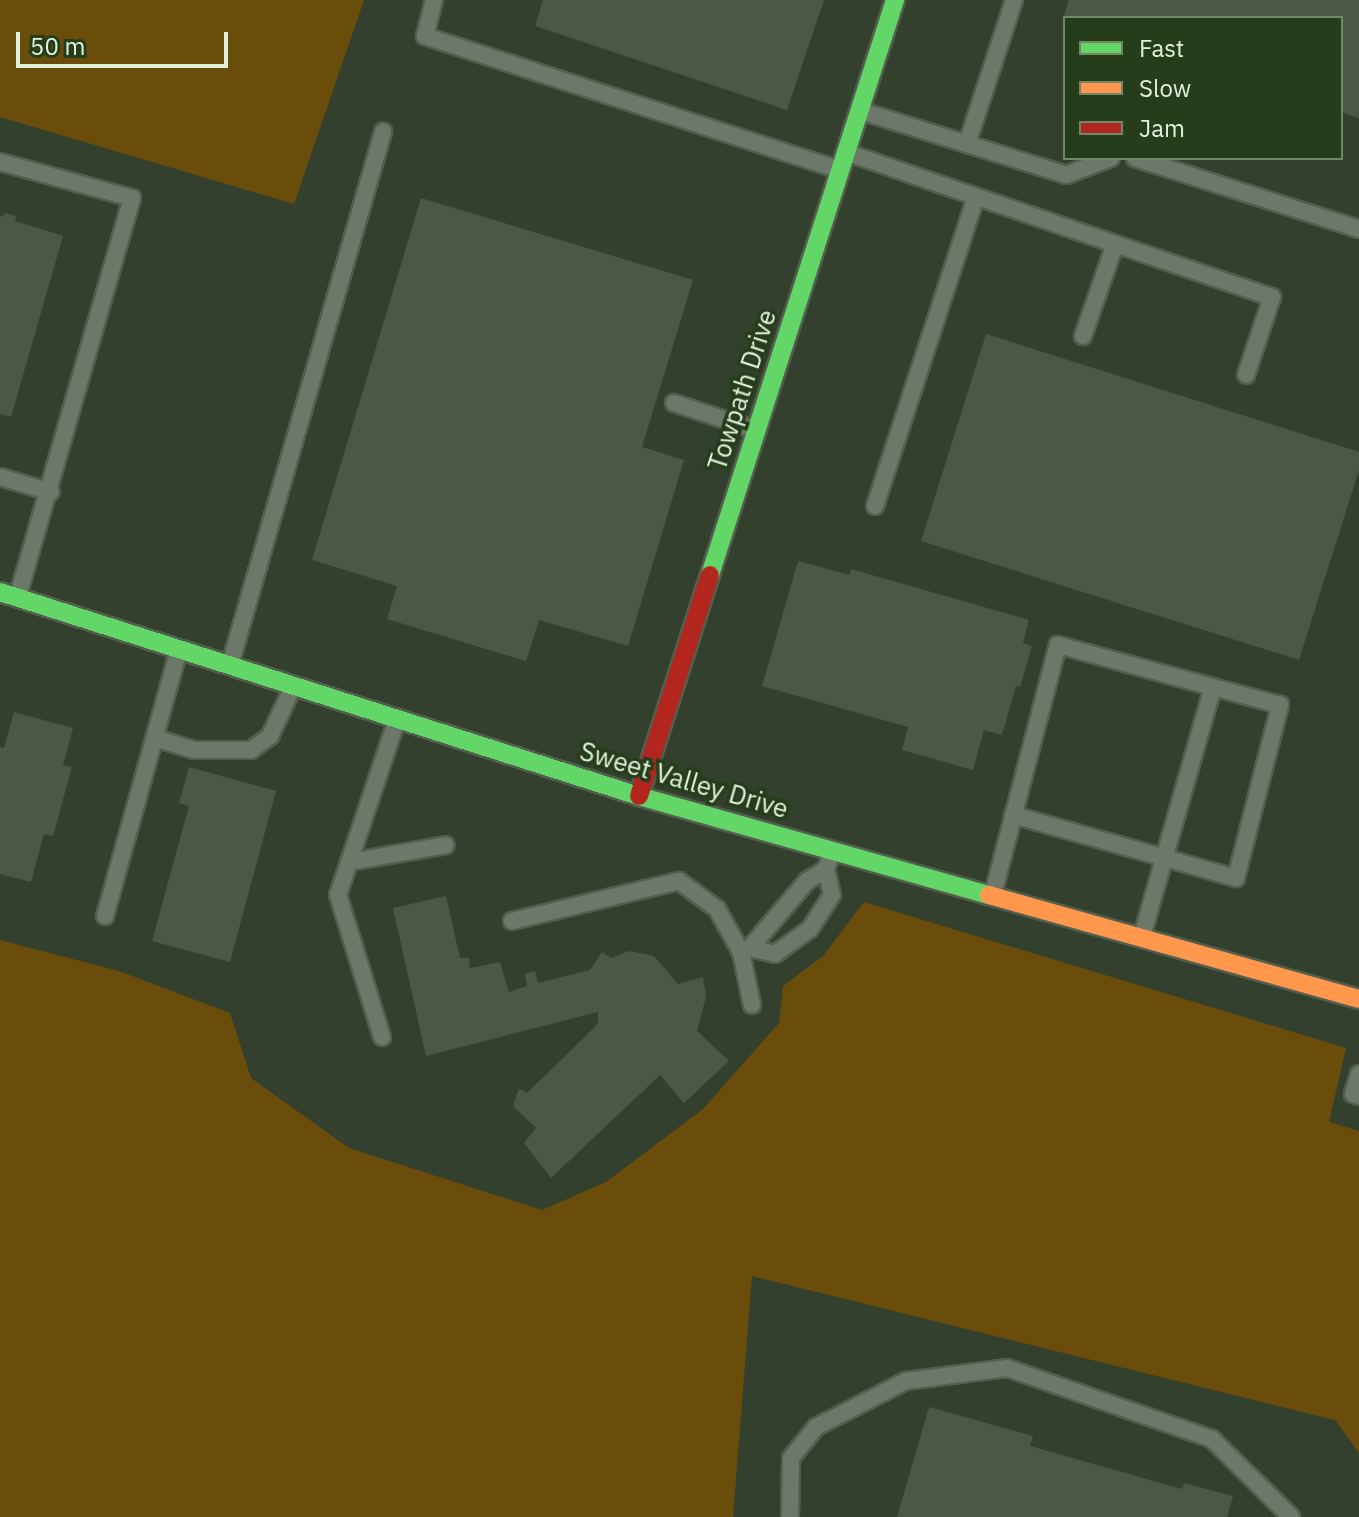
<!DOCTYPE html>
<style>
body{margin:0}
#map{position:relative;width:1359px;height:1517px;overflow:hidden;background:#33402d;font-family:"IBM Plex Sans",sans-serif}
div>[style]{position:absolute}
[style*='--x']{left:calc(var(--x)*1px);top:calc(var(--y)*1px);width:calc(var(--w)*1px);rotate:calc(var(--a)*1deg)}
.green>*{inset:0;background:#6a4d0b}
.building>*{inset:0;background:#4c5748}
.roads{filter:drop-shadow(2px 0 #535e4e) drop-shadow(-2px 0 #535e4e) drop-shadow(0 2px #535e4e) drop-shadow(0 -2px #535e4e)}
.lane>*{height:16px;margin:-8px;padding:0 8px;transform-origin:8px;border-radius:8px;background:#6e786a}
.fast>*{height:18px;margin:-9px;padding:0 9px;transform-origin:9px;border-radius:9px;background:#63d668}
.slow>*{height:18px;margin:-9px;padding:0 9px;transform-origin:9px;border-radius:9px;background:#ff974d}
.jam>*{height:18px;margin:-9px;padding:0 9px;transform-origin:9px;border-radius:9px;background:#b3261e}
span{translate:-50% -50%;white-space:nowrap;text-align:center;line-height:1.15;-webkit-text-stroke:7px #263d1b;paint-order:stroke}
.street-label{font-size:26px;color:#e2f1dc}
.legend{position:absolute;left:1063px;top:16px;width:280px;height:144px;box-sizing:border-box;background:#263d1b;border:2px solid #718568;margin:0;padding:10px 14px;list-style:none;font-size:24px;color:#e2f1dc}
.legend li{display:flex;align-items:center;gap:16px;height:40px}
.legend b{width:40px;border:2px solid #718568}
.scale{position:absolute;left:16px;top:32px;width:212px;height:36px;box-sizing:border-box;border:4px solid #e2f1dc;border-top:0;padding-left:10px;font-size:24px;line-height:28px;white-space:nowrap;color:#e2f1dc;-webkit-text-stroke:6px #263d1b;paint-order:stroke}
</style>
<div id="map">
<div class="green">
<i style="clip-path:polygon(0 0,364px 0,294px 204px,0 117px)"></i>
<i style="clip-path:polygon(864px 902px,1346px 1048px,1329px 1122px,1359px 1131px,1359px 1453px,1335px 1420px,752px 1276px,733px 1517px,0 1517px,0 940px,119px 971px,230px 1013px,251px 1078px,349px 1148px,542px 1210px,606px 1182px,703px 1109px,779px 1023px,783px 986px,823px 956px)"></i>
</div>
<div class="building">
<i style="clip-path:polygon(543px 0,824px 0,787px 110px,535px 26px)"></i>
<i style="clip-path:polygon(1069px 0,1359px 0,1359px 118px,1341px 112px,1341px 18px,1063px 18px)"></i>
<i style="clip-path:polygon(421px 198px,693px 280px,642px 447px,684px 460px,628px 646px,539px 620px,526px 661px,387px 619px,397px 586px,312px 560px)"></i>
<i style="clip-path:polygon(6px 213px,16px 216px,15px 221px,63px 236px,11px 417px,0 414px,0 217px)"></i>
<i style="clip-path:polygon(986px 334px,1359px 452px,1359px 470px,1299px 660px,921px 541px)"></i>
<i style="clip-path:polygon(798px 561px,850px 575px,851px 569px,1029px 620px,1023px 643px,1032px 646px,1020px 687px,1016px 686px,1002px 735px,984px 730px,973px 770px,902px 750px,908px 727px,762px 686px)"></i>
<i style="clip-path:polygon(14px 712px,73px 728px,63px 765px,72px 767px,53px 836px,44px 834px,31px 882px,0 874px,0 747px,4px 748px)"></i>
<i style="clip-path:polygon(189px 767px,276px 791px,230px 962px,152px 941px,189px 806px,179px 803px)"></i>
<i style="clip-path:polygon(446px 896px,460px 958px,469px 958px,470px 968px,500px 962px,509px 992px,527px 986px,525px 974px,535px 971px,538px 983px,590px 970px,602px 952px,611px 958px,629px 951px,654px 956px,678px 984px,703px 977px,706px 997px,697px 1031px,729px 1061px,684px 1103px,660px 1075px,551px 1178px,524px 1143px,536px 1128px,513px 1106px,519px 1089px,527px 1093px,598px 1024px,598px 1012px,426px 1056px,393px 908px)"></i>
<i style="clip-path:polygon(929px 1407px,1033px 1436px,1030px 1446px,1182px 1489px,1184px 1483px,1233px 1496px,1227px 1517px,897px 1517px)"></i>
</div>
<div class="roads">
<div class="lane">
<i style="--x:434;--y:0;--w:37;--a:104"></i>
<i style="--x:425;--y:36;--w:435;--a:17.9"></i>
<i style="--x:861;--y:111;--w:215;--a:17.3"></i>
<i style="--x:1066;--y:175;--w:48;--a:-20.7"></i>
<i style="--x:967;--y:144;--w:151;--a:-71.9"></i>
<i style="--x:848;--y:153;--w:448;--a:18.8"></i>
<i style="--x:1272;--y:297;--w:82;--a:108.4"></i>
<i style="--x:1135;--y:158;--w:235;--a:17.6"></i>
<i style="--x:0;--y:162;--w:137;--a:15.3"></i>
<i style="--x:132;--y:198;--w:414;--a:106"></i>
<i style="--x:1083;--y:336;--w:97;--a:-70.8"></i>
<i style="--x:674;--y:403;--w:86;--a:18.2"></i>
<i style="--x:0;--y:477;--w:53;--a:16.4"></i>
<i style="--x:875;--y:506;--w:325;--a:-71.9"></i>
<i style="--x:230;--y:665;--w:555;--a:-73.98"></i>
<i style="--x:155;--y:738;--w:41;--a:17.1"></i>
<i style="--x:194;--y:750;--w:57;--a:0"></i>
<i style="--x:251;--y:750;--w:24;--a:-36"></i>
<i style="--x:270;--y:736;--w:52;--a:-64.9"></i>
<i style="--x:1013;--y:815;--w:232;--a:15.8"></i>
<i style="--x:1236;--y:878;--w:179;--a:-75.7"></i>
<i style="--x:1280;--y:705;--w:69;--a:-165"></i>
<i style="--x:349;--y:862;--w:98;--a:-9.9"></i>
<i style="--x:993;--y:894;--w:257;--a:-75.4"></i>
<i style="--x:1058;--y:645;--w:161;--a:15.2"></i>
<i style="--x:1213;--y:687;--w:259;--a:105.9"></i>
<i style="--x:105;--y:916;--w:276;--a:-74.5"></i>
<i style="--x:512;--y:921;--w:172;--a:-13.5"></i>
<i style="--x:679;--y:881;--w:47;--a:36.4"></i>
<i style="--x:717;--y:909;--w:49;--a:60.8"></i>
<i style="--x:741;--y:952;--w:10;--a:-24"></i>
<i style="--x:750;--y:948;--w:26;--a:13"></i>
<i style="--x:775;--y:954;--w:43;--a:-35.5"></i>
<i style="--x:810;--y:929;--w:40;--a:-57.1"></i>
<i style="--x:832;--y:895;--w:27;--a:-103"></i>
<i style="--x:826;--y:869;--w:18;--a:-71"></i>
<i style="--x:750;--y:948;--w:88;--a:-49.6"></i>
<i style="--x:807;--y:881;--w:22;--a:-32"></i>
<i style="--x:741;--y:952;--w:54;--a:78.3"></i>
<i style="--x:382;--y:1037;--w:149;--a:-107.2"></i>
<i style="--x:338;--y:895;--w:185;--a:-71.4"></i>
<i style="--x:1359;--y:1074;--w:21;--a:107"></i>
<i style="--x:1353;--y:1094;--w:6;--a:18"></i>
<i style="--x:790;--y:1517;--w:59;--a:-89"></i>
<i style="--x:791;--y:1458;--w:40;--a:-51"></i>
<i style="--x:816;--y:1427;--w:101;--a:-27.1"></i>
<i style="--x:906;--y:1381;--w:102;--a:-7.3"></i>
<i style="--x:1007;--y:1368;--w:217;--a:19.1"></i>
<i style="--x:1212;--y:1439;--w:111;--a:44.6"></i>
</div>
<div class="fast">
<i style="--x:710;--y:575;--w:604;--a:-72.16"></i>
<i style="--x:0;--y:592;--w:671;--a:17.71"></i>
<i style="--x:639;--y:796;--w:364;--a:15.8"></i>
</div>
<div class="slow">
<i style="--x:989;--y:895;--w:384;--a:15.7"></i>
</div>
<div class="jam">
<i style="--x:639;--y:796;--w:232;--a:-72.2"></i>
</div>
</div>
<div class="street-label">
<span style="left:742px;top:390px;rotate:-72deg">Towpath Drive</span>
<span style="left:684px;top:780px;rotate:16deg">Sweet Valley Drive</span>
</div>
<ul class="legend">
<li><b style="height:10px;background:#63d668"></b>Fast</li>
<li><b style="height:10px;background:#ff974d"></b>Slow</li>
<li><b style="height:10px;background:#b3261e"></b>Jam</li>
</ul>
<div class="scale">50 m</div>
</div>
